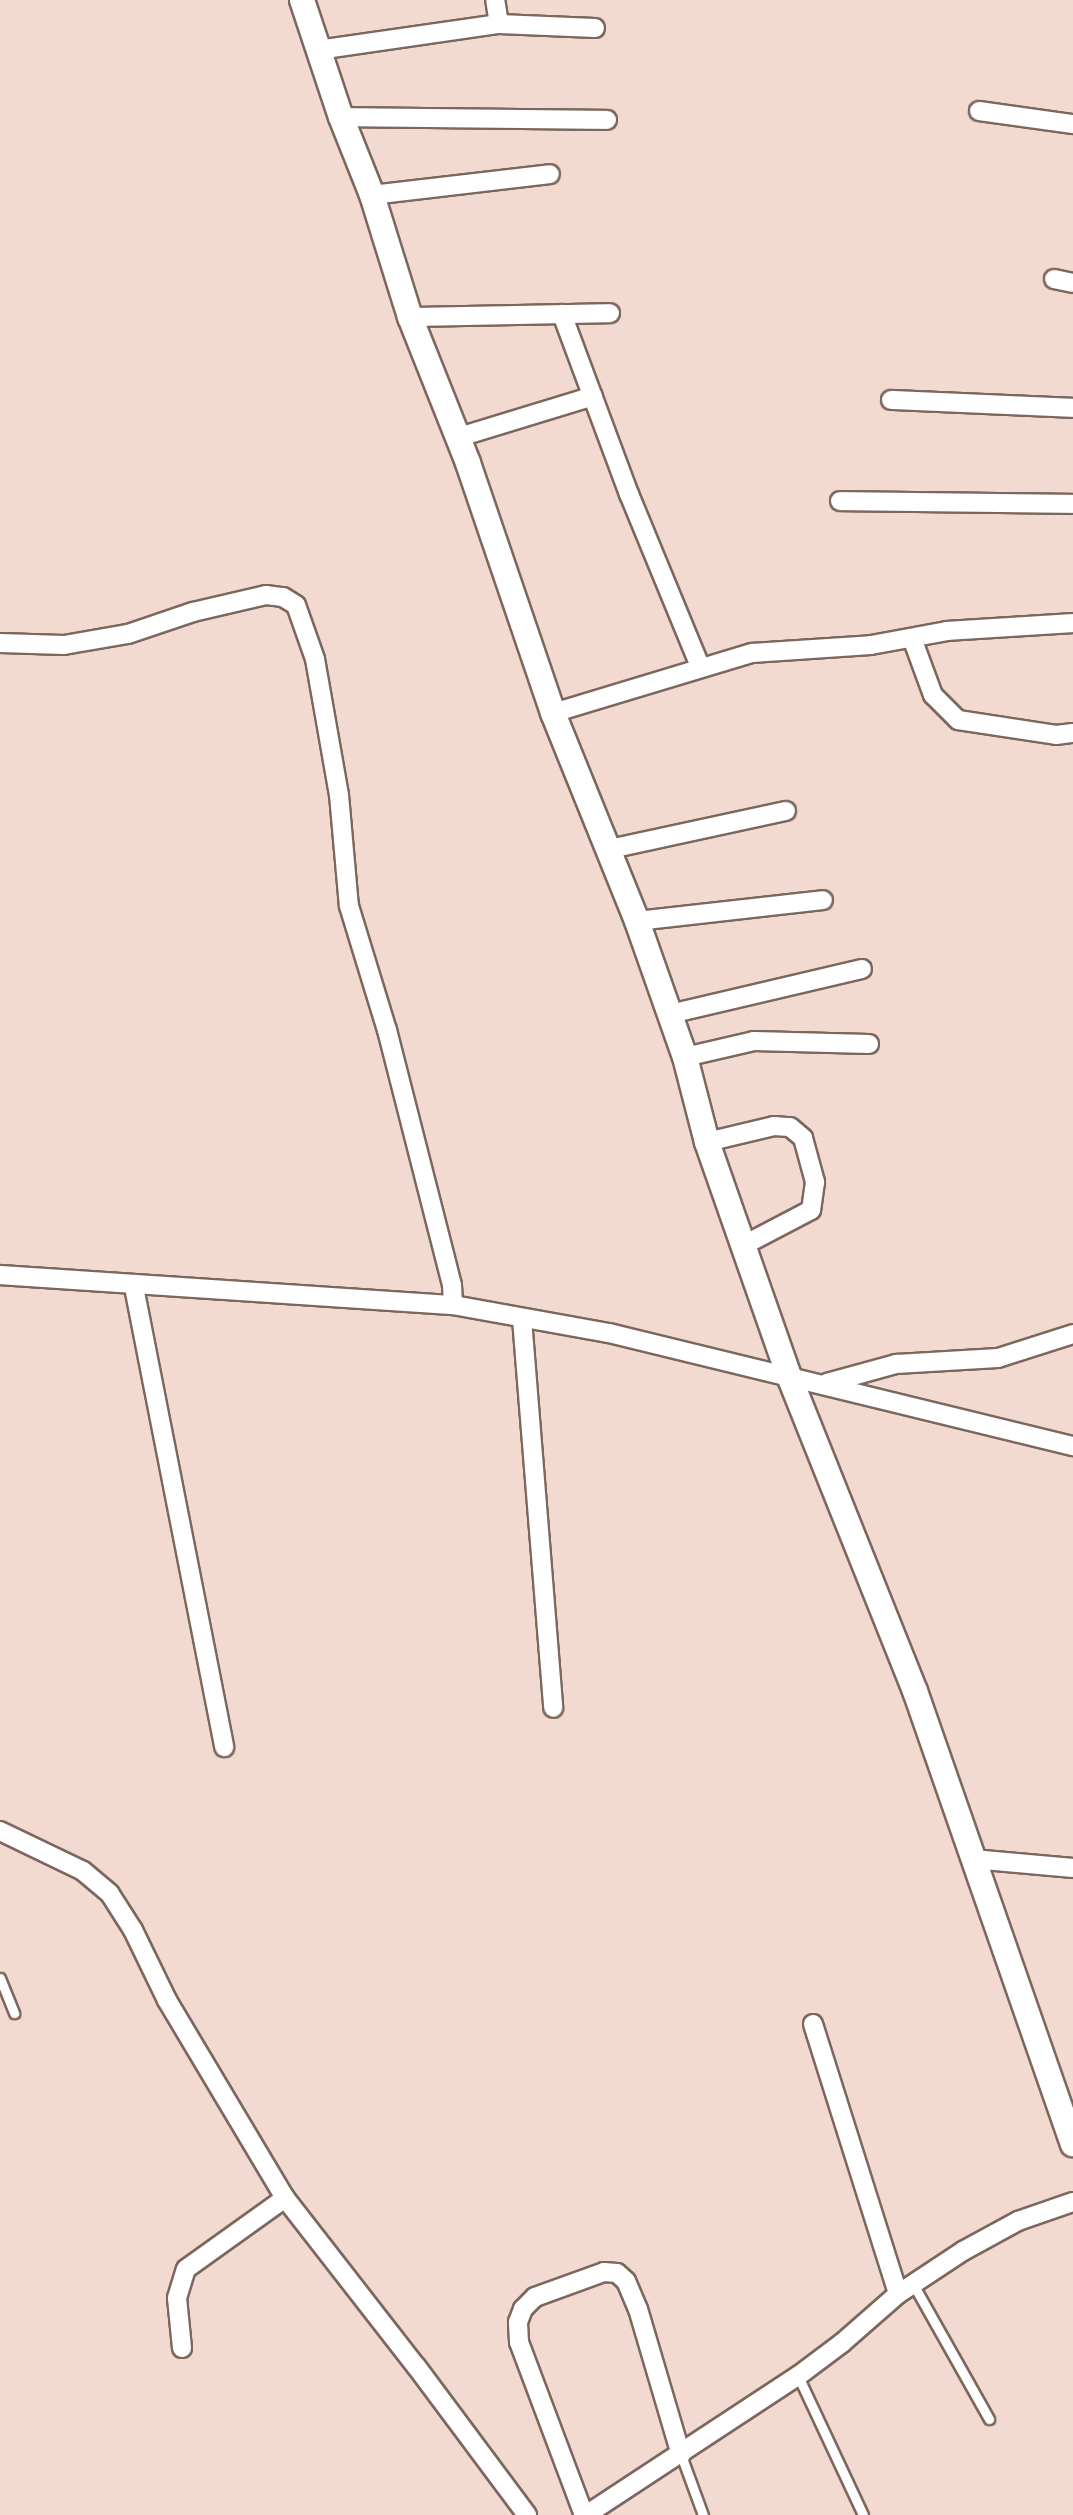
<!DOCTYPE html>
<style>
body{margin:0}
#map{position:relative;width:1073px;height:2515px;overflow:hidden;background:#f3dad0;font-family:Inter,sans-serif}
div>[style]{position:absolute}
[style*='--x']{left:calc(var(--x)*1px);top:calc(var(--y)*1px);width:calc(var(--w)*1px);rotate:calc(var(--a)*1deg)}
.roads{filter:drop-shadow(2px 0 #7c675e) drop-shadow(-2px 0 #7c675e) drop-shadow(0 2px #7c675e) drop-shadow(0 -2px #7c675e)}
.lane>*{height:9px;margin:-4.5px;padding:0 4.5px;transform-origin:4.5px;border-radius:4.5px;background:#fff}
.street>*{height:18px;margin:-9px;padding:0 9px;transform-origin:9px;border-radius:9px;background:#fff}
.secondary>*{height:24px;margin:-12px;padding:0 12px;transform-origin:12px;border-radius:12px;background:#fff}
span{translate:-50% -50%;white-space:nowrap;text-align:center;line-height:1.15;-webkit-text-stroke:7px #f3dad0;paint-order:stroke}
</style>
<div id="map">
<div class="roads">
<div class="lane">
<i style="--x:0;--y:1978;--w:38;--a:68"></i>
<i style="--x:913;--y:2284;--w:155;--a:60.6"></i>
<i style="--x:798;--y:2376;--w:153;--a:64.9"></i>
<i style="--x:681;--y:2455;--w:64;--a:69.9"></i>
</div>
<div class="street">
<i style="--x:499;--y:24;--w:96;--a:2.4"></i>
<i style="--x:318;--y:50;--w:183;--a:-8.2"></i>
<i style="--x:499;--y:24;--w:24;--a:-99"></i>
<i style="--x:979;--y:111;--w:95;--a:7.9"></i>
<i style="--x:341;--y:117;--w:266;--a:0.6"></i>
<i style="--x:372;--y:195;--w:179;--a:-6.7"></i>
<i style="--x:1054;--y:279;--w:19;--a:12"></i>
<i style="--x:562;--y:314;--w:192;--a:69.6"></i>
<i style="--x:629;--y:494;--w:186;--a:67.6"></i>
<i style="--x:410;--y:317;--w:200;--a:-1.1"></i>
<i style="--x:891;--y:400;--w:182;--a:2.5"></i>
<i style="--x:456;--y:438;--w:143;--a:-17"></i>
<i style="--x:840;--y:501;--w:233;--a:0.7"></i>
<i style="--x:912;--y:638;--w:61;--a:69.8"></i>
<i style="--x:933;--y:695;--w:35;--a:45"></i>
<i style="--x:958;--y:720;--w:99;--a:8.7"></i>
<i style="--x:1056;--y:735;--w:17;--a:-7"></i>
<i style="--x:0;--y:643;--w:64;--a:1.8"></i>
<i style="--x:64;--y:645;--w:65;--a:-9.8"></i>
<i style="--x:128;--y:634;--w:69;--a:-18.7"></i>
<i style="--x:193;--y:612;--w:75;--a:-13.1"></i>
<i style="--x:266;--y:595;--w:17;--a:7"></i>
<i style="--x:283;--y:597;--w:15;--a:32"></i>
<i style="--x:296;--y:605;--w:57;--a:70.6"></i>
<i style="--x:315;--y:659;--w:138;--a:80"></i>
<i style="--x:339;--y:795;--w:111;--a:84.9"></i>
<i style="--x:349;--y:906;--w:130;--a:73"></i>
<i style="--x:387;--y:1030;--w:263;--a:75.7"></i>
<i style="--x:452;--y:1285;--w:20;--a:87"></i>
<i style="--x:553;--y:713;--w:208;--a:-16.8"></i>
<i style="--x:752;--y:653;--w:119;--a:-3.8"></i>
<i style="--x:871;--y:645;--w:77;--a:-10.4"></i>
<i style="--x:947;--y:631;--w:126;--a:-3.6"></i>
<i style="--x:610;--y:849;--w:180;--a:-12.2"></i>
<i style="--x:637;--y:921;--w:187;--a:-6.4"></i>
<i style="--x:670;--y:1014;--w:197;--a:-13.2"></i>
<i style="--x:685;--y:1057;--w:71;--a:-13.1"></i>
<i style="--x:754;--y:1041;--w:115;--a:1.5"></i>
<i style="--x:707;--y:1142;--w:69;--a:-13.4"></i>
<i style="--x:774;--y:1126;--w:16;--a:4"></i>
<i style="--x:790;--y:1127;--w:17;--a:40"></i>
<i style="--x:803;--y:1138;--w:46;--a:74.7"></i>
<i style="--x:815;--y:1182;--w:28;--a:98"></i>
<i style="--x:811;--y:1210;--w:76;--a:152.4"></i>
<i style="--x:0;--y:1275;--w:454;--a:3.8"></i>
<i style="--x:453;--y:1305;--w:158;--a:10.2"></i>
<i style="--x:609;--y:1333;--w:478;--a:13.7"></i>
<i style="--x:134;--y:1287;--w:469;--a:78.9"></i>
<i style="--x:522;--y:1319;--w:390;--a:85.4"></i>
<i style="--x:827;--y:1383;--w:72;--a:-15.4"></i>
<i style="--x:896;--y:1364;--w:102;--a:-3.4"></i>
<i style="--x:998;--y:1358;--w:79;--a:-17.7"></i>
<i style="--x:0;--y:1831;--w:92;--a:25.7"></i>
<i style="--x:83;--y:1871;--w:35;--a:40"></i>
<i style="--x:110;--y:1894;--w:43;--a:57.4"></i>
<i style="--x:133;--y:1930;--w:78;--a:64.1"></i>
<i style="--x:167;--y:2000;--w:230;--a:59.2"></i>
<i style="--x:285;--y:2198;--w:213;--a:52.1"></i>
<i style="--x:416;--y:2366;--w:186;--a:53.3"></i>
<i style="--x:973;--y:1859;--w:100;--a:5.1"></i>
<i style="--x:813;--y:2024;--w:283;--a:72.5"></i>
<i style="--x:182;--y:2348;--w:50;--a:-95.7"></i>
<i style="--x:177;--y:2298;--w:30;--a:-73"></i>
<i style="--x:186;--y:2269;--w:122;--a:-35.6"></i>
<i style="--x:584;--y:2515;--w:185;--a:-110.6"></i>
<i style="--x:519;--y:2342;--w:20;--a:-93"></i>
<i style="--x:518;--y:2322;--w:14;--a:-69"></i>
<i style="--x:523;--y:2309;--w:17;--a:-45"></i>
<i style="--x:535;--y:2297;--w:73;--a:-19.9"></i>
<i style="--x:604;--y:2272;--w:13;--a:4"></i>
<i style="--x:617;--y:2273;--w:12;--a:42"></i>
<i style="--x:626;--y:2281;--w:30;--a:67"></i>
<i style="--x:638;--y:2309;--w:152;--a:73.6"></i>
<i style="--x:586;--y:2515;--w:254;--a:-33.3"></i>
<i style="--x:798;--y:2376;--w:55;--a:-36.9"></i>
<i style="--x:842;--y:2343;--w:74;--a:-41.2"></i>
<i style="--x:898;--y:2294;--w:78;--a:-33.5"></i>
<i style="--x:963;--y:2251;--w:63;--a:-28.6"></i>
<i style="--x:1018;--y:2221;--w:58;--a:-19.1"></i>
</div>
<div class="secondary">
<i style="--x:302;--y:0;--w:123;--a:71.6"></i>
<i style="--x:341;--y:117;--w:84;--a:68.3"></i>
<i style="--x:372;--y:195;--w:128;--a:72.7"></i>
<i style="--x:410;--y:317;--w:157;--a:68.3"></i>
<i style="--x:468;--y:463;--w:264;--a:71.2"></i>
<i style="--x:553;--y:713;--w:224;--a:68"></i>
<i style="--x:637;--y:921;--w:144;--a:70.6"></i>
<i style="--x:685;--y:1057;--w:88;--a:75.5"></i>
<i style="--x:707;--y:1142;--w:248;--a:70.7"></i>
<i style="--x:789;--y:1376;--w:339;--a:68.2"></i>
<i style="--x:915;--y:1691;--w:480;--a:70.8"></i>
</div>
</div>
</div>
